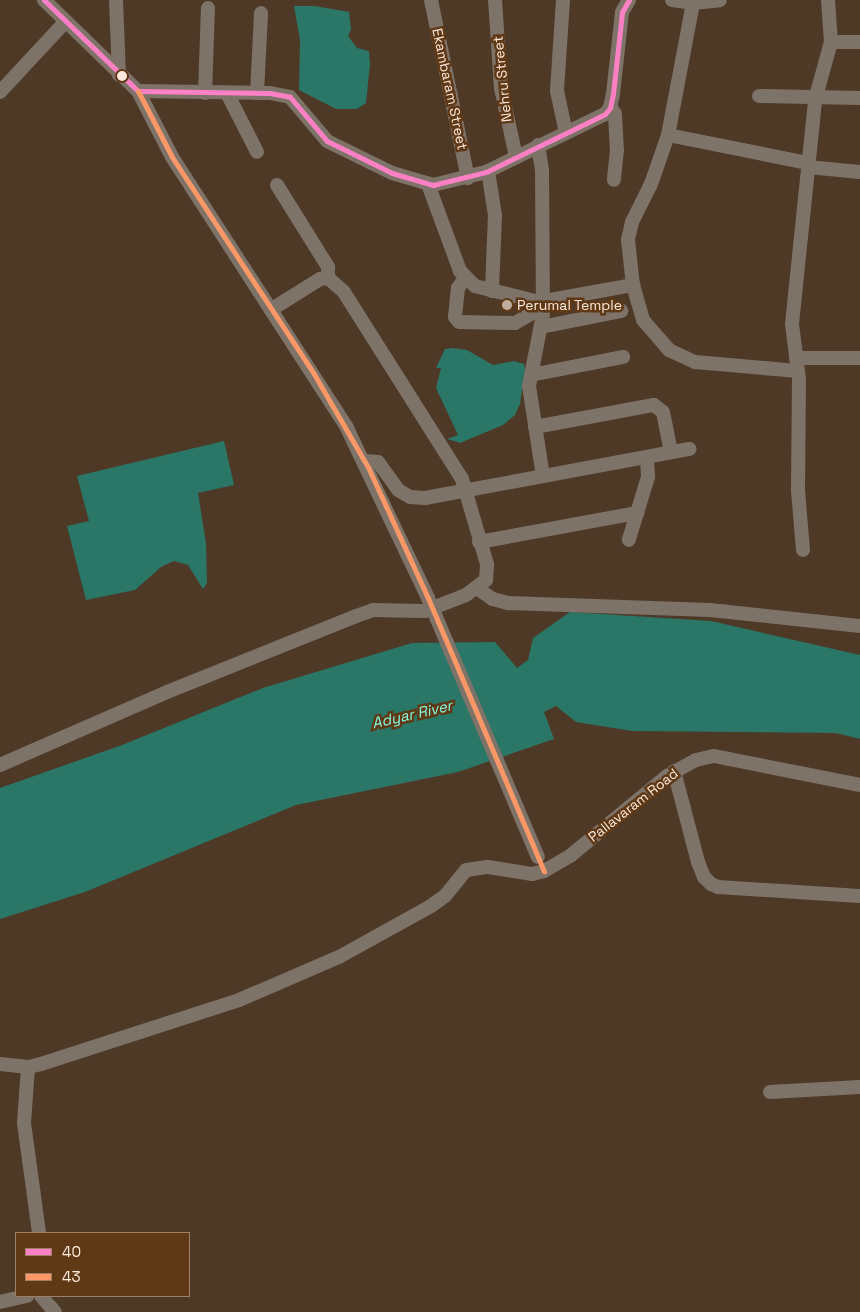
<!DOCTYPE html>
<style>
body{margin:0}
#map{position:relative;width:860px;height:1312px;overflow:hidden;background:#4e3927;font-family:"Space Grotesk",sans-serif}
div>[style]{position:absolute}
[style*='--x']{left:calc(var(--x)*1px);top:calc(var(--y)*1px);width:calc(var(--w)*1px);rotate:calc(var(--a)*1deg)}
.water>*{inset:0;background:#2a7667}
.minor>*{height:14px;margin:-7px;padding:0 7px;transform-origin:7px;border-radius:7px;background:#7e7368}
.minor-bridge>*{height:14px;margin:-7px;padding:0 7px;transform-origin:7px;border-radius:7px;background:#7e7368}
.bus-1>*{height:5px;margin:-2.5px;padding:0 2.5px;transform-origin:2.5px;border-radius:2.5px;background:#ff80c5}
.bus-2>*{height:5px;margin:-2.5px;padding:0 2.5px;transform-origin:2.5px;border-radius:2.5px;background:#fc9868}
.dots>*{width:14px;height:14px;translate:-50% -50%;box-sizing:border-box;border:2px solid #5f3816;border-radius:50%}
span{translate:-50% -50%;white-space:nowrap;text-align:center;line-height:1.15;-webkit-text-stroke:5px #5f3816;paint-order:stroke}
.street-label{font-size:14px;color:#feeadc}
.poi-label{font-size:14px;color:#feeadc}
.left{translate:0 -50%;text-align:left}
.water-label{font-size:15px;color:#82fae2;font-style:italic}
.legend{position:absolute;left:15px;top:1232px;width:175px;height:65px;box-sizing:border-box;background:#5f3816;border:1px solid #9f7f65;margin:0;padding:6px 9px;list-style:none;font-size:15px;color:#feeadc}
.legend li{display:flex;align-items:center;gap:10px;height:25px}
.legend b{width:25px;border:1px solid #9f7f65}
</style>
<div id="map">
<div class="water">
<i style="clip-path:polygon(294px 6px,315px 6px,349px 12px,351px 29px,348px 36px,357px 48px,369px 51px,370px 64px,366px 103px,357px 109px,336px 109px,299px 90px,300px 40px)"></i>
<i style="clip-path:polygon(452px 348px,467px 350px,493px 365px,514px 361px,524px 364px,525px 369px,520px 404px,515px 415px,503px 425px,460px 443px,447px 439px,458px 435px,436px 388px,441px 368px,436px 368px,445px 349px)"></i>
<i style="clip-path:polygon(224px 441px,234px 485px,198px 493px,206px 543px,207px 583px,203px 589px,188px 565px,174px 561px,161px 567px,135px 590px,86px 600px,67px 526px,89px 521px,77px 476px)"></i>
<i style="clip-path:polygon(570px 612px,711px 621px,860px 655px,860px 739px,836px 733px,632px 731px,576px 722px,556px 706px,544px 712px,554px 739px,458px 772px,296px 805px,85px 892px,0 919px,0 788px,122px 745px,263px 688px,412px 643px,495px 642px,517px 668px,528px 660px,533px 638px)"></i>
</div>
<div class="minor">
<i style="--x:44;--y:0;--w:131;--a:44.1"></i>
<i style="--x:138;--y:91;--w:132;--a:0.9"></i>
<i style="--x:270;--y:93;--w:20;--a:11"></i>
<i style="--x:290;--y:97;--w:57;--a:49.9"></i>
<i style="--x:327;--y:141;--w:72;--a:26.2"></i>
<i style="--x:392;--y:173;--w:43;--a:16.3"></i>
<i style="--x:433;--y:185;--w:55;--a:-13.8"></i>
<i style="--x:486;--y:172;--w:132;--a:-26"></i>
<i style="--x:605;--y:114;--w:8;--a:-50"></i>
<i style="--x:610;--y:108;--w:14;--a:-78"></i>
<i style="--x:613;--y:94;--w:82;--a:-83.7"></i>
<i style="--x:622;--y:12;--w:14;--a:-60"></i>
<i style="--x:116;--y:0;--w:75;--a:87.7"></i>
<i style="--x:431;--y:0;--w:182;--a:78.3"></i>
<i style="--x:495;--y:0;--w:88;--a:86.1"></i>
<i style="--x:501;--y:88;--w:71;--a:77.7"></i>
<i style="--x:563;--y:0;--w:91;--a:93.8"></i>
<i style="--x:557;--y:91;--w:43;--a:77.9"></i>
<i style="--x:672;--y:0;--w:21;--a:8"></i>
<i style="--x:693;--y:3;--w:27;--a:-6"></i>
<i style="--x:693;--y:3;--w:134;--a:100.7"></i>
<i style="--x:668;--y:135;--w:52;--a:109.1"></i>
<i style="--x:651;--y:184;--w:42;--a:116.6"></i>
<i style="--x:632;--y:222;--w:18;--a:103"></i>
<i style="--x:628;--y:240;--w:45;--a:83.7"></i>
<i style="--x:633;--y:285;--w:36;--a:74"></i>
<i style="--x:643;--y:320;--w:40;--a:49"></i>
<i style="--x:669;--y:350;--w:29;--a:25"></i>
<i style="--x:695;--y:362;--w:102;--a:5"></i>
<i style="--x:831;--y:42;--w:29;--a:0"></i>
<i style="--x:138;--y:91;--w:74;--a:62.7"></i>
<i style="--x:172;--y:157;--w:323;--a:57.1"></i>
<i style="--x:347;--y:428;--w:188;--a:64.5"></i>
<i style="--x:0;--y:92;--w:96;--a:-47.1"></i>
<i style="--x:205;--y:93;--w:85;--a:-88"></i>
<i style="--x:227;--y:93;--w:66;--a:63"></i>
<i style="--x:257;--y:93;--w:80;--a:-87.1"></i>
<i style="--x:759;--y:96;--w:101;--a:1.1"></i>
<i style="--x:610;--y:106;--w:9;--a:58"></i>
<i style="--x:615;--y:114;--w:36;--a:87"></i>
<i style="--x:617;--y:150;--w:30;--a:96"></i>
<i style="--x:668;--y:135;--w:143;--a:11.3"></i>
<i style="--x:538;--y:145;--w:24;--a:81"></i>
<i style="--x:542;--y:169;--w:145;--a:89.6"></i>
<i style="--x:543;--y:314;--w:73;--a:101"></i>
<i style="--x:529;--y:386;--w:91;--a:81.2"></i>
<i style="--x:808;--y:167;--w:52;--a:5.5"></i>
<i style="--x:488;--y:171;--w:45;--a:81"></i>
<i style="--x:495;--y:215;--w:76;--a:92.3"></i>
<i style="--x:428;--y:184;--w:93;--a:69.8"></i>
<i style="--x:460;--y:271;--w:21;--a:45"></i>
<i style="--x:475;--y:286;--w:66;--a:14"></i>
<i style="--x:539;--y:302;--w:96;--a:-10.3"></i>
<i style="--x:277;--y:185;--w:97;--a:58.1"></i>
<i style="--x:328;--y:267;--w:11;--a:90"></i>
<i style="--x:465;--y:278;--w:12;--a:125"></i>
<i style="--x:458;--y:288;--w:29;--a:96"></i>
<i style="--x:455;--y:317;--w:6;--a:51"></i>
<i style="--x:459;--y:322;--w:56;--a:1"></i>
<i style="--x:515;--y:323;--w:20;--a:-30"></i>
<i style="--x:532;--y:313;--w:12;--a:-76"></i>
<i style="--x:541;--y:327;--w:82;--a:-11.3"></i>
<i style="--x:796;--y:358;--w:64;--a:0"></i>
<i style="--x:531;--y:375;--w:94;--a:-11.1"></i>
<i style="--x:535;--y:427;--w:121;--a:-10.5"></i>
<i style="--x:654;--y:405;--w:11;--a:38"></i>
<i style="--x:663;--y:412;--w:41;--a:78.7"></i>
<i style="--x:365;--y:461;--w:13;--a:4"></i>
<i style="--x:378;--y:462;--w:34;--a:54"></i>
<i style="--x:398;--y:490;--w:14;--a:30"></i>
<i style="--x:410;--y:497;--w:15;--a:4"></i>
<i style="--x:425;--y:498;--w:269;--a:-10.5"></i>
<i style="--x:637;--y:513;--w:38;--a:-73"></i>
<i style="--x:648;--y:477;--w:20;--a:-93"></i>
<i style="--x:479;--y:542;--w:161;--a:-10.4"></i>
<i style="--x:637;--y:513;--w:28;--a:107"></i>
<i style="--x:803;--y:550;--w:59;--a:-94.8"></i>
<i style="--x:798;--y:491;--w:112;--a:-89.5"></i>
<i style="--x:799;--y:379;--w:55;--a:-97.3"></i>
<i style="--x:792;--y:324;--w:225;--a:-84.1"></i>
<i style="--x:815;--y:100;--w:60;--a:-74.6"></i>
<i style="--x:831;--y:42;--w:42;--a:-94.1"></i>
<i style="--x:477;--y:588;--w:19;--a:35"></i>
<i style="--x:493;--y:599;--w:16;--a:15"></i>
<i style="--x:508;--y:603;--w:202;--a:2"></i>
<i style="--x:710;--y:610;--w:151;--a:6.1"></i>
<i style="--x:0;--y:765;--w:182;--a:-23.6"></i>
<i style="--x:167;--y:692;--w:204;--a:-21.9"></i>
<i style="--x:356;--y:616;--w:18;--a:-19"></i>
<i style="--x:373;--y:610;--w:52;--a:1.1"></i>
<i style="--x:425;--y:611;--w:44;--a:-21.3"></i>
<i style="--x:466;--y:595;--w:25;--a:-37"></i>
<i style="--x:486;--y:580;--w:16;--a:-86"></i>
<i style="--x:487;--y:564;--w:89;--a:-106.4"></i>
<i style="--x:462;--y:479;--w:222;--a:-122.3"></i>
<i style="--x:343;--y:291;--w:20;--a:-139"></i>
<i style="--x:328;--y:278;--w:8;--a:173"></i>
<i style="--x:320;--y:279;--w:57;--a:148"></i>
<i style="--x:674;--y:771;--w:94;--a:75.2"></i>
<i style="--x:698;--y:862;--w:16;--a:68"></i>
<i style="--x:704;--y:877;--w:10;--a:45"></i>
<i style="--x:711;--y:884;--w:8;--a:23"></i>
<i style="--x:718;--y:887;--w:142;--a:3.6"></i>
<i style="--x:0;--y:1064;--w:28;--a:6"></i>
<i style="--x:28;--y:1067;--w:13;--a:-13"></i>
<i style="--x:41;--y:1064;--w:208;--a:-17.9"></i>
<i style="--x:239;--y:1000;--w:109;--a:-23.3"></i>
<i style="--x:339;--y:957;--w:105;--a:-29"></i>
<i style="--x:431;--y:906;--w:17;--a:-36"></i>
<i style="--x:445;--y:896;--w:33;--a:-51"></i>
<i style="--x:466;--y:870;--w:22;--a:-8"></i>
<i style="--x:488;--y:867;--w:45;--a:9"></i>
<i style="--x:532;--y:874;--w:12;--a:-14"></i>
<i style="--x:544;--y:871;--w:30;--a:-30"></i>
<i style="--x:570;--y:856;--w:126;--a:-39.5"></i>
<i style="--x:667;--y:776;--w:33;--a:-29"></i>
<i style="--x:696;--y:760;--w:18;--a:-13"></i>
<i style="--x:714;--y:756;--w:15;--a:11"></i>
<i style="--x:729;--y:759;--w:134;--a:11.2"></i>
<i style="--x:28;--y:1067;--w:56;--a:94.1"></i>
<i style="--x:24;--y:1123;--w:111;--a:82.2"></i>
<i style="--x:770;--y:1092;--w:90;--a:-3.2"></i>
<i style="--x:41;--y:1296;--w:21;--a:49"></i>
<i style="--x:0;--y:1302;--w:28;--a:-13"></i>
</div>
<div class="minor-bridge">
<i style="--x:428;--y:598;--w:281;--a:67"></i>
</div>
<div class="bus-1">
<i style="--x:44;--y:0;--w:131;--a:44.1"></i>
<i style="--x:138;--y:91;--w:132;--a:0.9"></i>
<i style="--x:270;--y:93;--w:20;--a:11"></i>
<i style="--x:290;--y:97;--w:57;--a:49.9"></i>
<i style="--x:327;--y:141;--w:72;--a:26.2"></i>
<i style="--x:392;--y:173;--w:43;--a:16.3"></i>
<i style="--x:433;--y:185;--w:55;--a:-13.8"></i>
<i style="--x:486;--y:172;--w:132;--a:-26"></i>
<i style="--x:605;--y:114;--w:8;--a:-50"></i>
<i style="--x:610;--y:108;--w:14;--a:-78"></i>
<i style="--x:613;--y:94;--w:82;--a:-83.7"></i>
<i style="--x:622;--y:12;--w:14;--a:-60"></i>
</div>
<div class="bus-2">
<i style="--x:138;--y:91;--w:74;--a:62.7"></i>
<i style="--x:172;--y:157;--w:259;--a:56.8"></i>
<i style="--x:314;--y:374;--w:108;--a:59.9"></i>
<i style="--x:368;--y:467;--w:144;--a:65.4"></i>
<i style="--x:428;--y:598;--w:297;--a:67"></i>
</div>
<div class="dots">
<i style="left:122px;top:76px;background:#feeadc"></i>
<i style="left:507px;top:305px;background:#c0ac9d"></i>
</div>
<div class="street-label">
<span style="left:502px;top:79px;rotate:-96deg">Nehru Street</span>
<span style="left:450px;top:89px;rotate:78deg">Ekambaram Street</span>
<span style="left:633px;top:805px;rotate:-38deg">Pallavaram Road</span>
</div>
<div class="poi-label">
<span class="left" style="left:517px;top:305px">Perumal Temple</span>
</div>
<div class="water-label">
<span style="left:412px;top:714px;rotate:-13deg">Adyar River</span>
</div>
<ul class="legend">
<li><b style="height:6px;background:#ff80c5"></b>40</li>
<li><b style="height:6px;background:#fc9868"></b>43</li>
</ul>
</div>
